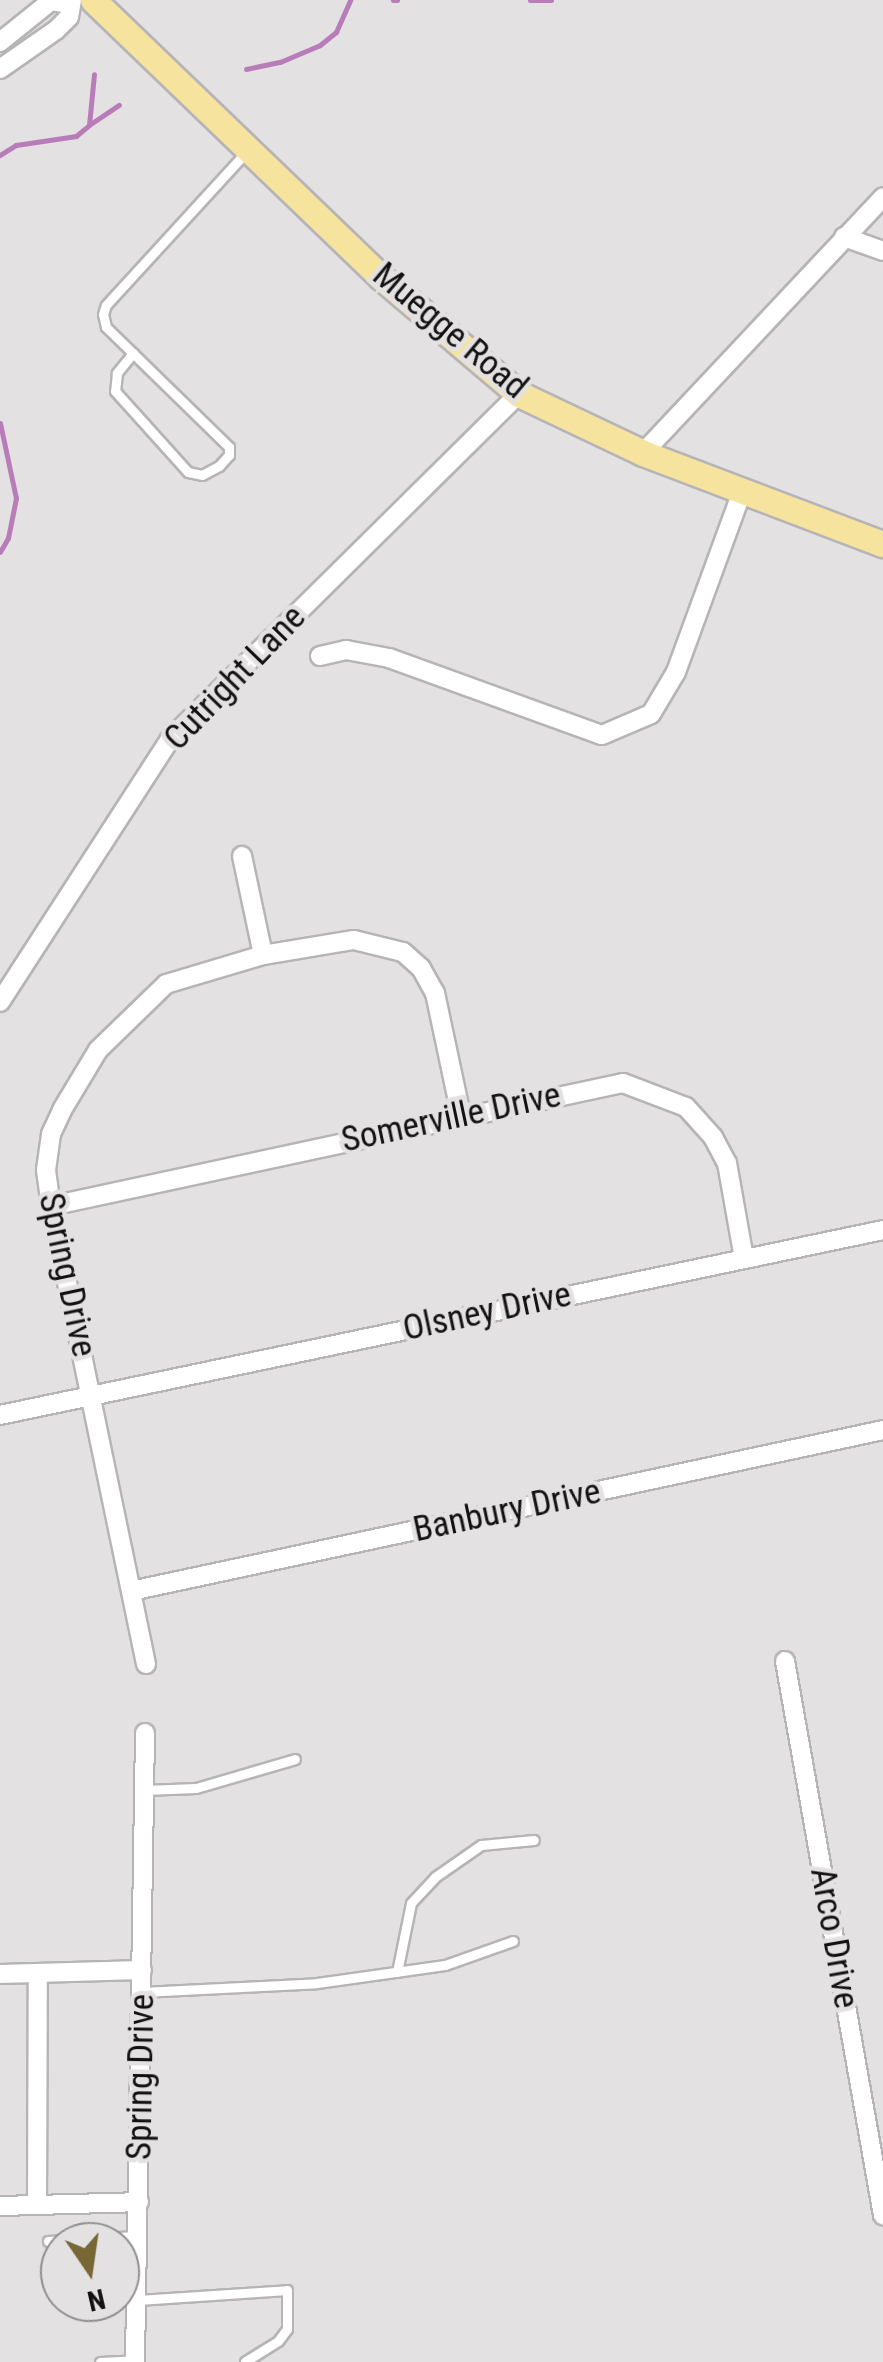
<!DOCTYPE html>
<style>
body{margin:0}
#map{position:relative;width:883px;height:2362px;overflow:hidden;background:#e4e1e3;font-family:"Roboto Condensed",sans-serif}
div>[style]{position:absolute}
[style*='--x']{left:calc(var(--x)*1px);top:calc(var(--y)*1px);width:calc(var(--w)*1px);rotate:calc(var(--a)*1deg)}
.stream>*{height:5px;margin:-2.5px;padding:0 2.5px;transform-origin:2.5px;border-radius:2.5px;background:#b87db9}
.roads{filter:drop-shadow(2px 0 #b6b4b6) drop-shadow(-2px 0 #b6b4b6) drop-shadow(0 2px #b6b4b6) drop-shadow(0 -2px #b6b4b6)}
.service>*{height:9px;margin:-4.5px;padding:0 4.5px;transform-origin:4.5px;border-radius:4.5px;background:#fff}
.minor>*{height:18px;margin:-9px;padding:0 9px;transform-origin:9px;border-radius:9px;background:#fff}
.primary>*{height:25px;margin:-12.5px;padding:0 12.5px;transform-origin:12.5px;border-radius:12.5px;background:#f6e39e}
span{translate:-50% -50%;white-space:nowrap;text-align:center;line-height:1.15;-webkit-text-stroke:9px #e4e1e3;paint-order:stroke}
.street-label{font-size:35px;color:#131213}
.north{position:absolute;left:40px;top:2222px;width:100px;height:100px;box-sizing:border-box;background:#e4e1e3;border:2px solid #908e90;border-radius:50%;rotate:167deg;font-size:28px;font-weight:700;line-height:40px;text-align:center;color:#131213}
.north::after{content:'';display:block;margin:auto;width:35px;height:45px;background:#766735;clip-path:polygon(50% 0,100% 100%,50% 72%,0 100%)}
</style>
<div id="map">
<div class="stream">
<i style="--x:393;--y:0;--w:4;--a:0"></i>
<i style="--x:530;--y:0;--w:21;--a:0"></i>
<i style="--x:246;--y:69;--w:35;--a:-12"></i>
<i style="--x:280;--y:62;--w:43;--a:-23"></i>
<i style="--x:320;--y:45;--w:21;--a:-39"></i>
<i style="--x:336;--y:32;--w:35;--a:-66"></i>
<i style="--x:89;--y:125;--w:36;--a:-34"></i>
<i style="--x:0;--y:155;--w:19;--a:-32"></i>
<i style="--x:16;--y:145;--w:61;--a:-8.5"></i>
<i style="--x:76;--y:136;--w:17;--a:-40"></i>
<i style="--x:89;--y:125;--w:51;--a:-84.4"></i>
<i style="--x:0;--y:423;--w:77;--a:78"></i>
<i style="--x:16;--y:498;--w:41;--a:101.3"></i>
<i style="--x:8;--y:538;--w:16;--a:120"></i>
</div>
<div class="roads">
<div class="service">
<i style="--x:133;--y:353;--w:26;--a:129"></i>
<i style="--x:117;--y:373;--w:18;--a:96"></i>
<i style="--x:115;--y:391;--w:109;--a:48"></i>
<i style="--x:188;--y:472;--w:14;--a:12"></i>
<i style="--x:202;--y:475;--w:19;--a:-28"></i>
<i style="--x:219;--y:466;--w:15;--a:-48"></i>
<i style="--x:229;--y:455;--w:8;--a:-90"></i>
<i style="--x:229;--y:447;--w:172;--a:-135.7"></i>
<i style="--x:106;--y:327;--w:13;--a:-103"></i>
<i style="--x:103;--y:314;--w:9;--a:-72"></i>
<i style="--x:106;--y:305;--w:209;--a:-47.5"></i>
<i style="--x:144;--y:1790;--w:52;--a:-2.2"></i>
<i style="--x:196;--y:1788;--w:103;--a:-16.3"></i>
<i style="--x:397;--y:1972;--w:70;--a:-78.5"></i>
<i style="--x:411;--y:1903;--w:35;--a:-47"></i>
<i style="--x:435;--y:1877;--w:56;--a:-34.8"></i>
<i style="--x:481;--y:1845;--w:53;--a:-5.4"></i>
<i style="--x:142;--y:1992;--w:175;--a:-2.9"></i>
<i style="--x:317;--y:1983;--w:129;--a:-8"></i>
<i style="--x:445;--y:1965;--w:72;--a:-19.4"></i>
<i style="--x:48;--y:2241;--w:88;--a:-3.3"></i>
<i style="--x:138;--y:2300;--w:149;--a:-3.8"></i>
<i style="--x:287;--y:2290;--w:39;--a:90"></i>
<i style="--x:287;--y:2329;--w:15;--a:127"></i>
<i style="--x:278;--y:2341;--w:39;--a:148"></i>
<i style="--x:100;--y:2362;--w:35;--a:-3"></i>
</div>
<div class="minor">
<i style="--x:0;--y:42;--w:65;--a:-38.8"></i>
<i style="--x:51;--y:1;--w:17;--a:10"></i>
<i style="--x:0;--y:69;--w:68;--a:-34.9"></i>
<i style="--x:56;--y:30;--w:18;--a:-45"></i>
<i style="--x:69;--y:17;--w:17;--a:-80"></i>
<i style="--x:844;--y:237;--w:41;--a:19.7"></i>
<i style="--x:643;--y:453;--w:351;--a:-46.8"></i>
<i style="--x:320;--y:656;--w:27;--a:-13"></i>
<i style="--x:346;--y:650;--w:44;--a:10.5"></i>
<i style="--x:389;--y:658;--w:226;--a:19.9"></i>
<i style="--x:602;--y:735;--w:53;--a:-23.2"></i>
<i style="--x:651;--y:714;--w:49;--a:-59.2"></i>
<i style="--x:676;--y:672;--w:192;--a:-69.9"></i>
<i style="--x:242;--y:856;--w:101;--a:78"></i>
<i style="--x:0;--y:1002;--w:313;--a:-57.1"></i>
<i style="--x:170;--y:739;--w:491;--a:-44.7"></i>
<i style="--x:51;--y:1206;--w:585;--a:-12.14"></i>
<i style="--x:623;--y:1083;--w:67;--a:20.9"></i>
<i style="--x:686;--y:1107;--w:40;--a:48"></i>
<i style="--x:713;--y:1137;--w:30;--a:62"></i>
<i style="--x:727;--y:1163;--w:97;--a:79.9"></i>
<i style="--x:0;--y:1415;--w:902;--a:-11.83"></i>
<i style="--x:131;--y:1591;--w:769;--a:-12.08"></i>
<i style="--x:785;--y:1661;--w:563;--a:79.97"></i>
<i style="--x:146;--y:1664;--w:468;--a:-101.7"></i>
<i style="--x:51;--y:1206;--w:36;--a:-98"></i>
<i style="--x:46;--y:1170;--w:36;--a:-82"></i>
<i style="--x:51;--y:1134;--w:26;--a:-65"></i>
<i style="--x:62;--y:1110;--w:70;--a:-59"></i>
<i style="--x:98;--y:1050;--w:95;--a:-44.1"></i>
<i style="--x:166;--y:984;--w:101;--a:-16.6"></i>
<i style="--x:263;--y:955;--w:92;--a:-9.4"></i>
<i style="--x:354;--y:940;--w:50;--a:13.8"></i>
<i style="--x:403;--y:952;--w:24;--a:42"></i>
<i style="--x:421;--y:968;--w:29;--a:61"></i>
<i style="--x:435;--y:993;--w:125;--a:78"></i>
<i style="--x:0;--y:1974;--w:142;--a:-1.6"></i>
<i style="--x:37;--y:2205;--w:232;--a:-89.8"></i>
<i style="--x:0;--y:2206;--w:139;--a:-1.6"></i>
<i style="--x:135;--y:2362;--w:629;--a:-89.09"></i>
</div>
<div class="primary">
<i style="--x:93;--y:0;--w:400;--a:43.9"></i>
<i style="--x:381;--y:277;--w:181;--a:40.3"></i>
<i style="--x:519;--y:394;--w:137;--a:25.4"></i>
<i style="--x:643;--y:453;--w:257;--a:20.8"></i>
</div>
</div>
<div class="street-label">
<span style="left:450px;top:331px;rotate:40deg">Muegge Road</span>
<span style="left:235px;top:678px;rotate:-46deg">Cutright Lane</span>
<span style="left:451px;top:1118px;rotate:-12deg">Somerville Drive</span>
<span style="left:67px;top:1275px;rotate:78deg">Spring Drive</span>
<span style="left:487px;top:1312px;rotate:-12deg">Olsney Drive</span>
<span style="left:507px;top:1511px;rotate:-12deg">Banbury Drive</span>
<span style="left:834px;top:1938px;rotate:80deg">Arco Drive</span>
<span style="left:141px;top:2077px;rotate:-89deg">Spring Drive</span>
</div>
<div class="north">N</div>
</div>
